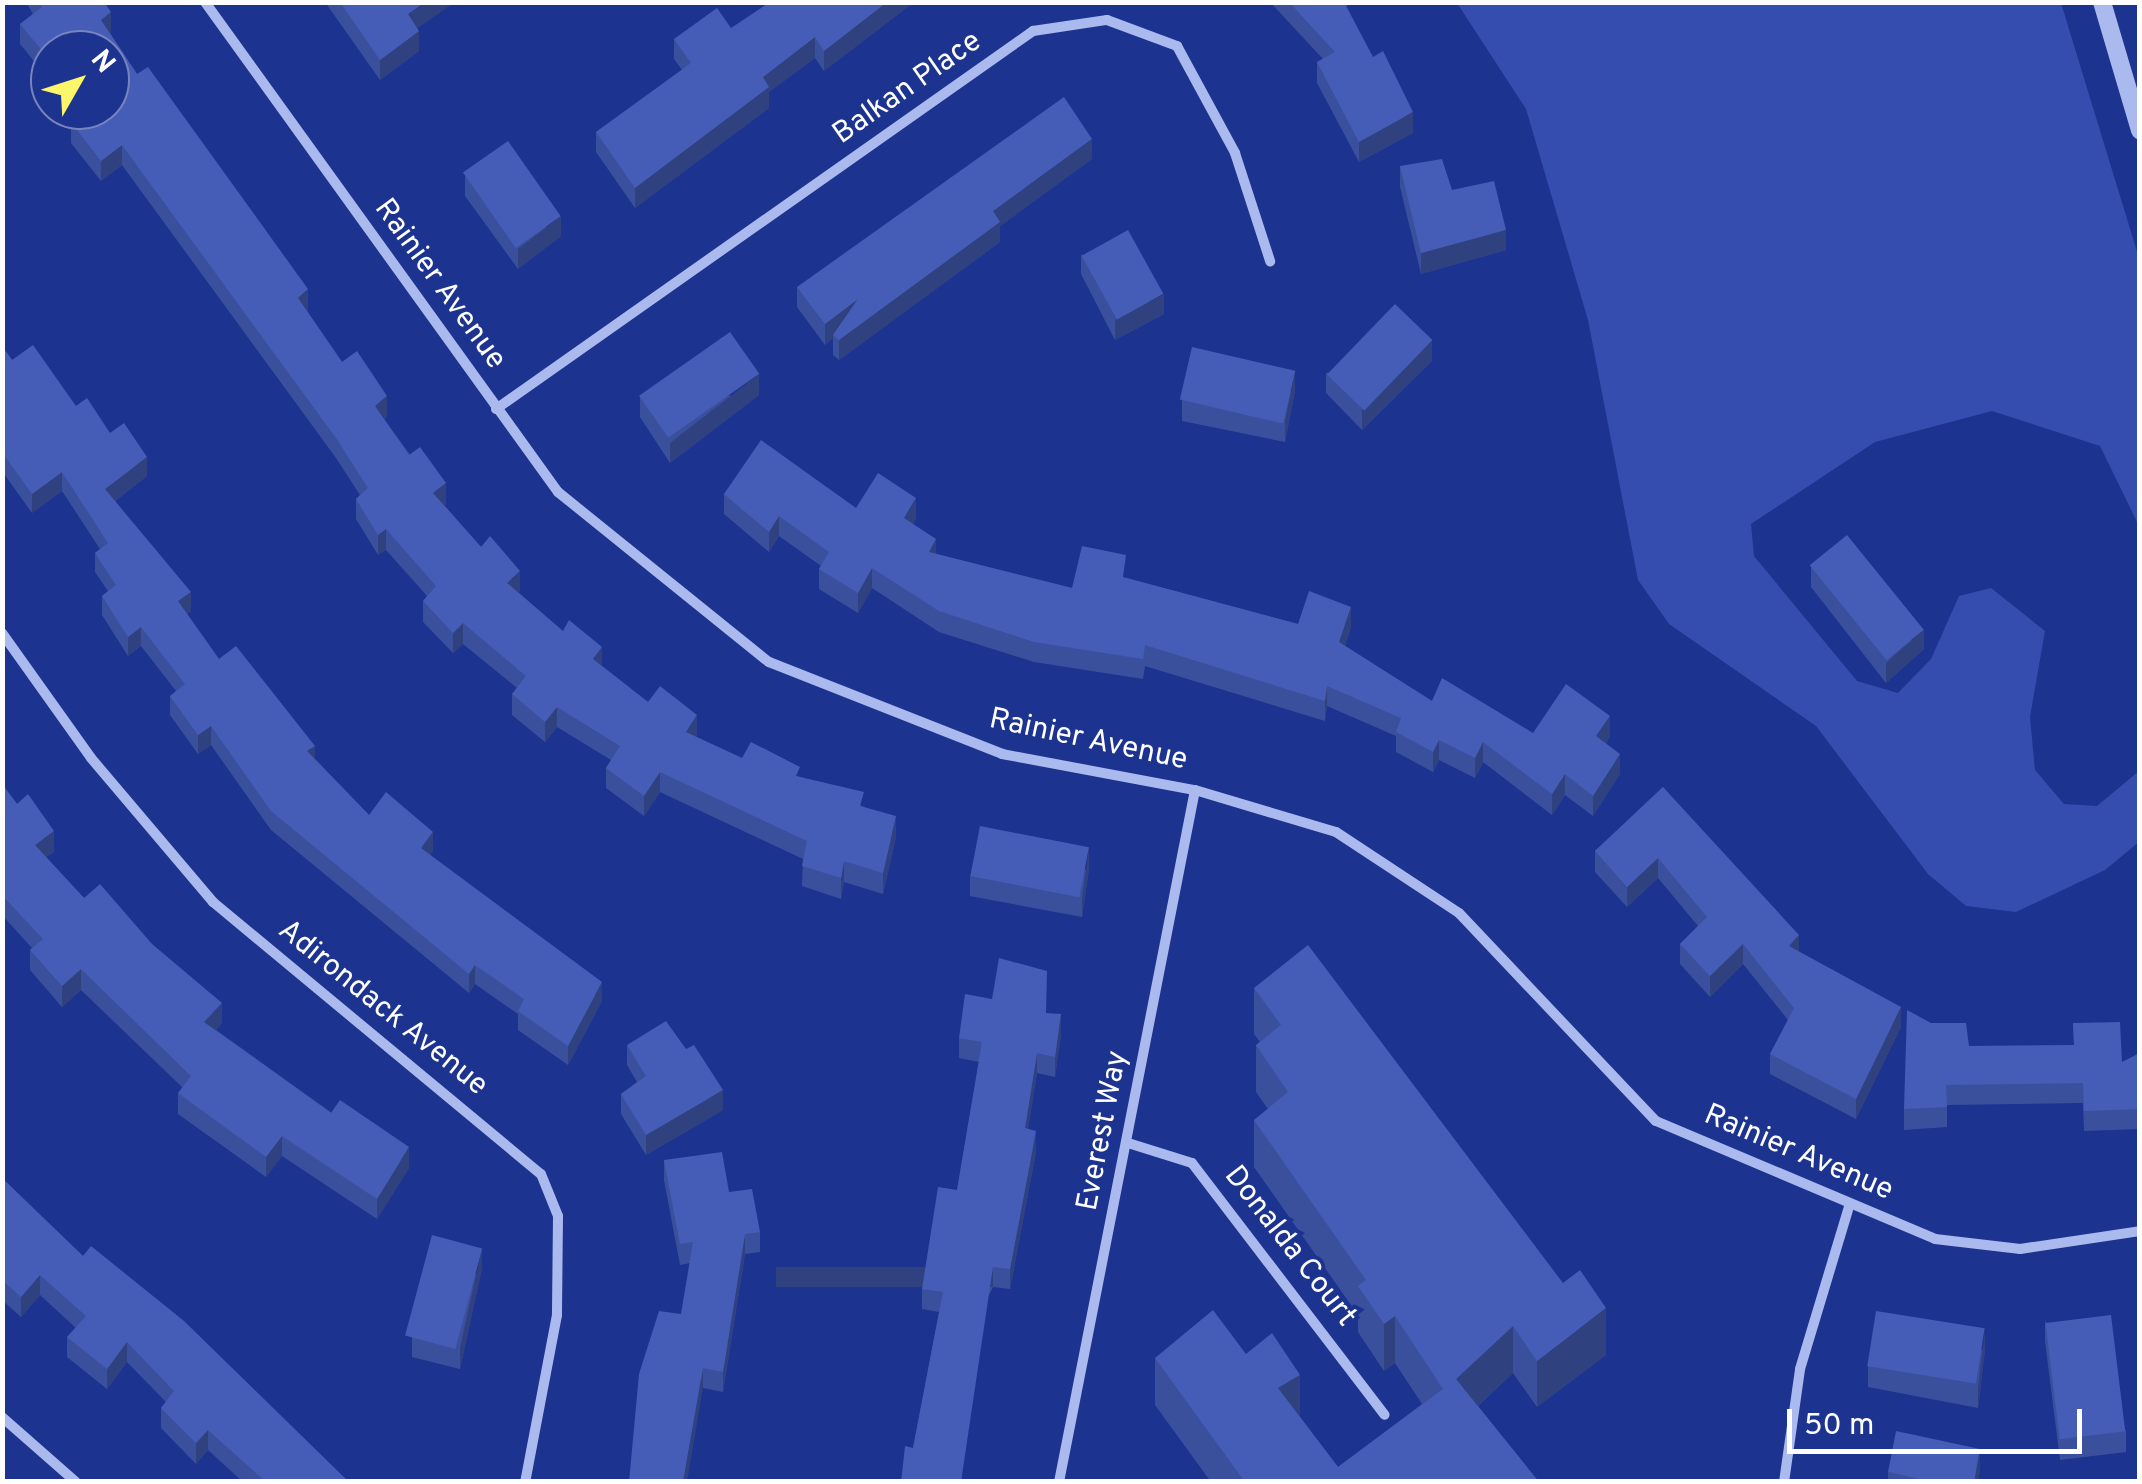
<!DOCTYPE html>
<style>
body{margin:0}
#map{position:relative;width:2142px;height:1484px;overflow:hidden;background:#1c3390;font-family:Overpass,sans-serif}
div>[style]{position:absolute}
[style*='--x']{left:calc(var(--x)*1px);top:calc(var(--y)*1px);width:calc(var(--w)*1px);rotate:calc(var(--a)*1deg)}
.green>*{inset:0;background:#344daf}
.minor>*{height:10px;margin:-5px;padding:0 5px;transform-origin:5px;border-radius:5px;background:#abbaee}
.tertiary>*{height:18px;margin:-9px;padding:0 9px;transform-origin:9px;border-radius:9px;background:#abbaee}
.wall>*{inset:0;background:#3b509d}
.shaded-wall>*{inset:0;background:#304180;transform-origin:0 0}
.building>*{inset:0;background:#455db7;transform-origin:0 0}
span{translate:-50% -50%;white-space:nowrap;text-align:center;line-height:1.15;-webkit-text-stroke:8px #1c3390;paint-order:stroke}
.street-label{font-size:30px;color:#fff}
.frame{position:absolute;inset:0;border:5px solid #fff;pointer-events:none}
.north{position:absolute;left:30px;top:30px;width:100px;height:100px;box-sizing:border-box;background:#1c3390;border:2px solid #7785bc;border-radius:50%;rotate:51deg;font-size:28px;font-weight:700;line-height:40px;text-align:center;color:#fff}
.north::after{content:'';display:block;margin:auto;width:35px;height:45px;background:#fef66a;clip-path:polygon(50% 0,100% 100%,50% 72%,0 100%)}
.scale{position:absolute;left:1787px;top:1409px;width:295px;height:45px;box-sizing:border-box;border:5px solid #fff;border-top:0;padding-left:12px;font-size:30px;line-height:35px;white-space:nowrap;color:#fff;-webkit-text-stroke:8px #1c3390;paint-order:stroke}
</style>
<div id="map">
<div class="green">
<i style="clip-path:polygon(1457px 3px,2061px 3px,2139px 258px,2139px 526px,2100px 446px,1992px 411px,1875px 442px,1751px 524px,1754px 556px,1857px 681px,1898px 693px,1931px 659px,1959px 596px,1991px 588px,2045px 631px,2030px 717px,2035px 770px,2064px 804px,2097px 806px,2139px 771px,2139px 842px,2105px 870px,2016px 912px,1966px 906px,1928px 874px,1816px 726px,1669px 624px,1638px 580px,1588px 320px,1526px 109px)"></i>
</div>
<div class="minor">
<i style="--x:205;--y:2;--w:604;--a:54.23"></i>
<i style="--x:558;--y:492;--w:271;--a:38.9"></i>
<i style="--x:769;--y:662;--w:251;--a:21.5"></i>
<i style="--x:1002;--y:754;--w:196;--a:10.6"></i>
<i style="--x:1195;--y:790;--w:147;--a:16.6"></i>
<i style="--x:1336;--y:832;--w:147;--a:33.4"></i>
<i style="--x:1459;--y:913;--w:286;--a:46.6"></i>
<i style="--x:1656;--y:1121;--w:303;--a:22.9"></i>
<i style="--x:1935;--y:1239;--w:86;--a:6.7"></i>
<i style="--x:2020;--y:1249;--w:121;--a:-8.5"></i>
<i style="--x:496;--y:409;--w:657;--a:-35.14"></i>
<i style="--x:1033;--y:31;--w:75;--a:-8.5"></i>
<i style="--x:1107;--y:20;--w:75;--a:20.4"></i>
<i style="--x:1177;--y:46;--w:122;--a:61.5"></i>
<i style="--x:1235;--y:153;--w:114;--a:72"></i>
<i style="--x:2;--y:633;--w:153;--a:54.5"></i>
<i style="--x:91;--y:758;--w:189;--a:49.7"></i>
<i style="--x:213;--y:902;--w:426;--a:39.7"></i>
<i style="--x:541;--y:1174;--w:45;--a:68"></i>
<i style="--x:558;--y:1216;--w:99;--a:90.6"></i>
<i style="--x:557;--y:1315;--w:170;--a:100.8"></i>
<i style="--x:1128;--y:1143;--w:67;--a:17.4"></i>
<i style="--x:1192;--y:1163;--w:317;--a:52.6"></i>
<i style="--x:2;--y:1417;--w:98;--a:41.3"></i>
<i style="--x:1059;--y:1482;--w:705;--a:-78.88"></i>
<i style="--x:1784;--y:1482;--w:114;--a:-81.9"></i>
<i style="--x:1800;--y:1369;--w:173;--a:-73.2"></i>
</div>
<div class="tertiary">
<i style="--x:2102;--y:2;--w:134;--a:73.5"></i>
</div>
<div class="wall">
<i style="clip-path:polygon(26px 2px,104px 2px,110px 33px,137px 74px,308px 309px,307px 311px,342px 362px,387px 416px,384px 419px,446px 504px,444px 505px,520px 591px,518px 592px,602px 666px,648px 702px,697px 735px,696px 737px,742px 758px,800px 777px,864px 807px,896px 837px,883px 894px,844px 882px,841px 899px,802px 886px,803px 859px,660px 792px,644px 816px,606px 788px,606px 768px,611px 760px,557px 727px,545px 742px,512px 715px,512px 694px,517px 688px,463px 644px,453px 653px,423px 622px,423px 601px,427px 596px,386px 550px,378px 555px,356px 519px,356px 499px,360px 495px,336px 458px,122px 165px,101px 181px,71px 143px,71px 122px,79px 116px,74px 110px,110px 110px,50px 50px,50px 81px,20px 44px,20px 24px,33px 14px)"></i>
<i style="clip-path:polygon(325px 2px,454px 2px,417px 28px,419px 51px,380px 80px)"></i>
<i style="clip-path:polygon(914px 2px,824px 71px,815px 58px,769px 92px,769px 108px,635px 208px,596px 152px,596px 132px,682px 70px,674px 59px,674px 39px,731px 28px)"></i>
<i style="clip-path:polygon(1270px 2px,1350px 2px,1346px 7px,1413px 133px,1359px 162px,1317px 83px,1317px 62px,1323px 59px)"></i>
<i style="clip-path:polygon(1092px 159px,1000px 226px,1000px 242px,839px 360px,833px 355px,833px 338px,825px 345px,797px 307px,797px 287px)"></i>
<i style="clip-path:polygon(1400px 166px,1452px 190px,1506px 250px,1421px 274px,1400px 187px)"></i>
<i style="clip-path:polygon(465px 176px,561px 236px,518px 269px,465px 196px)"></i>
<i style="clip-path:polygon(1081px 254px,1164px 314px,1115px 340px,1081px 274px)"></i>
<i style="clip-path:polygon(2px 346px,12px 360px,110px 433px,147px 476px,115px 501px,191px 611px,187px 614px,219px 659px,369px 815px,433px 851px,430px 855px,602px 1001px,568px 1065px,518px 1030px,518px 1014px,475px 984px,469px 993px,271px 830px,211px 745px,198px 754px,170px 715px,170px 696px,176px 691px,141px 646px,128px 656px,102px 615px,102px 596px,108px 591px,95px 572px,95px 553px,100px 549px,62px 491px,32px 513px,2px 471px)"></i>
<i style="clip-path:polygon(1432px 361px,1362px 430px,1326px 393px,1326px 373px)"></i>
<i style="clip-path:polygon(1295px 391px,1285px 442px,1182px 421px,1182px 400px)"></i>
<i style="clip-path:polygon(759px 395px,670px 463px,640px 417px,640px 397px)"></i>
<i style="clip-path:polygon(724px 494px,856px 508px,916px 518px,913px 524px,936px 554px,1072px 588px,1126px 578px,1298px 624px,1351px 627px,1345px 646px,1432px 701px,1533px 733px,1610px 736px,1606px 743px,1620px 774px,1593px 816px,1565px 795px,1552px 815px,1483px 762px,1475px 778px,1439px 760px,1433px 772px,1396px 752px,1396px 736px,1327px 706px,1325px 721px,1145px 666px,1143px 679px,1034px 662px,939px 632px,872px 588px,858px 613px,819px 589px,819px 569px,821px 566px,779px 536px,769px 552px,724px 514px)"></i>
<i style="clip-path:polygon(1811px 567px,1924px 649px,1886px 683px,1811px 587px)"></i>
<i style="clip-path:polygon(2px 784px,54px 852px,46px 857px,84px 898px,152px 944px,222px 1023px,216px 1030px,409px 1168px,377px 1219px,282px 1156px,266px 1177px,178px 1114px,178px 1093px,183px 1088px,81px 990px,62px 1007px,30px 970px,30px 950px,32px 948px,2px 915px)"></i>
<i style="clip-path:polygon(1663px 787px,1799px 952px,1901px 1027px,1856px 1119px,1770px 1074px,1770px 1054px,1788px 1020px,1743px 964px,1710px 997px,1680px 964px,1680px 944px,1698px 926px,1658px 878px,1627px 907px,1595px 872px,1595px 851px)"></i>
<i style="clip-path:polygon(1089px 869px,1082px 917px,970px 896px,970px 876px)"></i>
<i style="clip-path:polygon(1254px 988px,1606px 1355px,1537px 1407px,1513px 1373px,1478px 1406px,1539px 1482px,1211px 1482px,1155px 1405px,1155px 1358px,1246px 1354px,1300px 1417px,1338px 1467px,1422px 1404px,1395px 1363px,1384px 1371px,1358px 1332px,1358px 1315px,1254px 1167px,1254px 1120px,1268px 1109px,1256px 1092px,1256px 1045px,1260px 1042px,1254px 1034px)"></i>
<i style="clip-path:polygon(992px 999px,1046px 1013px,1061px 1034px,1055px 1077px,1037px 1073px,1028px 1129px,1036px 1152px,1010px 1289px,993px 1287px,913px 1448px,939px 1312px,922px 1309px,922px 1289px,957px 1190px,979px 1062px,959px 1058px,959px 1038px)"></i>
<i style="clip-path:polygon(2073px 1023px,2122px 1062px,2140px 1053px,2140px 1129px,2084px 1131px,2083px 1103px,1947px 1105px,1947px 1127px,1904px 1130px,1904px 1109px,1969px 1046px,2074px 1045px)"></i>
<i style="clip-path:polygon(627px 1045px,723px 1110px,646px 1155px,621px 1114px,621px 1094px,637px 1082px,627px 1065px)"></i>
<i style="clip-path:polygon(664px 1160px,729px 1192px,760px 1232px,760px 1252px,745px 1254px,723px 1392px,703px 1388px,681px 1314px,690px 1263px,680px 1265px,664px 1180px)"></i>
<i style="clip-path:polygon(2px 1178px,83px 1256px,349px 1482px,243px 1482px,208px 1450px,196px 1464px,161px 1428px,161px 1408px,166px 1402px,127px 1362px,107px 1389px,67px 1357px,67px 1337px,76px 1328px,40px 1295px,21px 1317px,2px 1300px)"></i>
<i style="clip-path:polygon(482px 1268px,460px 1369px,412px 1357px,412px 1337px)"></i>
<i style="clip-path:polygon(2045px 1321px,2126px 1431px,2126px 1452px,2060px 1460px,2045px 1341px)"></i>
<i style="clip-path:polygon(1985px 1349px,1978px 1408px,1868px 1387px,1868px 1366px)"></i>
<i style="clip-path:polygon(1980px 1469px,1978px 1482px,1888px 1482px,1888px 1472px)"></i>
</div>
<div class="shaded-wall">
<i style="clip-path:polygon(425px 2px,455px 2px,408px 35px,408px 14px)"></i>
<i style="clip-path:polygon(887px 2px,914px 2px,824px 71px,824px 51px)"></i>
<i style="clip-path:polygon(111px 12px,111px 33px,101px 40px,101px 20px)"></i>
<i style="clip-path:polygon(419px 31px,419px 51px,380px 80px,380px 60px)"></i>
<i style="clip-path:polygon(815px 37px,815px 58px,769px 92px,769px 108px,635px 208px,635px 188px,763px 77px)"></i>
<i style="clip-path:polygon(1413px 112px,1413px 133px,1359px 162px,1359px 142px)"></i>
<i style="clip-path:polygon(1092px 139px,1092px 159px,1000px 226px,1000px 242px,839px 360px,839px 340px,993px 211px)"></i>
<i style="clip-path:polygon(122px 145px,122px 165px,101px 181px,101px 161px)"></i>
<i style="clip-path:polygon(561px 216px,561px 236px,518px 269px,518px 249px)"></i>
<i style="clip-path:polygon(1506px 230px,1506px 250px,1421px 274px,1421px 253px)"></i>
<i style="clip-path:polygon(308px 289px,308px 309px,298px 318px,298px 298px)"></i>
<i style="clip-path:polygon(1164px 294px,1164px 314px,1115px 340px,1115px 320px)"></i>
<i style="clip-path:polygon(858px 299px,833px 335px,833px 338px,825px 345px,825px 324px)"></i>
<i style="clip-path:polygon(1432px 340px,1432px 361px,1362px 430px,1362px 410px)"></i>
<i style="clip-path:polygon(1295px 371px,1295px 391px,1285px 442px,1285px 421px)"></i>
<i style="clip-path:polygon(759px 374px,759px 395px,670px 463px,670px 443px)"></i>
<i style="clip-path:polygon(387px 396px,387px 416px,375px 426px,375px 406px)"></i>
<i style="clip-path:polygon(147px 457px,147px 476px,105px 508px,105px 489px)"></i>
<i style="clip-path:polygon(62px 472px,62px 491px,32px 513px,32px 494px)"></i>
<i style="clip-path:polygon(446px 483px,446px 504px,433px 514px,433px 493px)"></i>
<i style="clip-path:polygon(916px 498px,916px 518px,904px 539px,904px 518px)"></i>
<i style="clip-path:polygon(779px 516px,779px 536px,769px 552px,769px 532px)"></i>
<i style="clip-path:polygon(386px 529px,386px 550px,378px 555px,378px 535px)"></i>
<i style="clip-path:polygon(936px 539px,936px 559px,929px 552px)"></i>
<i style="clip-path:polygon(872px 568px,872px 588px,858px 613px,858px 593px)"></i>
<i style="clip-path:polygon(520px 571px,520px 591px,507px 603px,507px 583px)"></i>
<i style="clip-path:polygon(191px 592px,191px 611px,178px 620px,178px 601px)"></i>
<i style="clip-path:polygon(1351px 607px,1351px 627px,1339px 663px,1339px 642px)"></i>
<i style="clip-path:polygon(463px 623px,463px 644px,453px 653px,453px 633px)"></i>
<i style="clip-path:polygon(141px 627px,141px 646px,128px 656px,128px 637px)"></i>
<i style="clip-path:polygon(1924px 629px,1924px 649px,1886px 683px,1886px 663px)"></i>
<i style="clip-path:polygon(602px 647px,602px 667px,593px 659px)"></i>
<i style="clip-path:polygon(1327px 686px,1327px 706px,1325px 721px,1325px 701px)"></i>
<i style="clip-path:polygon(557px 707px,557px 727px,545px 742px,545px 722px)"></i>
<i style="clip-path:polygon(697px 715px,697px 735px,686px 752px,686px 732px)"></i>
<i style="clip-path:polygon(1610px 716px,1610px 736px,1596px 757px,1596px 736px)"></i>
<i style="clip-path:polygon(211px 726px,211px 745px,198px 754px,198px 735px)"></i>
<i style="clip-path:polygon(1439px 740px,1439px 760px,1433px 772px,1433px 752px)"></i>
<i style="clip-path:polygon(1483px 742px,1483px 762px,1475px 778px,1475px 758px)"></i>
<i style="clip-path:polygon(315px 746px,315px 765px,307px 751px)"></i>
<i style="clip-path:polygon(1620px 754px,1620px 774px,1593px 816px,1593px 796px)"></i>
<i style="clip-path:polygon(660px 772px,660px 792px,644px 816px,644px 796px)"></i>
<i style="clip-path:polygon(1565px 774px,1565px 795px,1552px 815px,1552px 794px)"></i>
<i style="clip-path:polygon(896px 816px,896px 837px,883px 894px,883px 873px)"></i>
<i style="clip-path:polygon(54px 831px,54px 852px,35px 865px,35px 845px)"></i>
<i style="clip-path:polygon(433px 832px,433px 851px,421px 867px,421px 848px)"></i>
<i style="clip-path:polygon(1089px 848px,1089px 869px,1082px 917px,1082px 897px)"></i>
<i style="clip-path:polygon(1658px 858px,1658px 878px,1627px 907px,1627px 887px)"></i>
<i style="clip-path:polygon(844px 861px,844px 882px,841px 899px,841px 878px)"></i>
<i style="clip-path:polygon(1799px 935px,1799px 955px,1789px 946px)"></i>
<i style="clip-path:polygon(1743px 944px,1743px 964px,1710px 997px,1710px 976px)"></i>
<i style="clip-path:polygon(475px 965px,475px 984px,469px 993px,469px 974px)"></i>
<i style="clip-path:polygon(81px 969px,81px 990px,62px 1007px,62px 986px)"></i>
<i style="clip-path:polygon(602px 982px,602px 1001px,568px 1065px,568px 1046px)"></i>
<i style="clip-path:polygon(222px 1003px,222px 1023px,204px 1043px,204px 1022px)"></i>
<i style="clip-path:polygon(1901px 1007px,1901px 1027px,1856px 1119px,1856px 1099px)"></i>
<i style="clip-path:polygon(1061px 1014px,1061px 1034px,1055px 1077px,1055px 1057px)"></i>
<i style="clip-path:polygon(1037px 1053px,1037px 1073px,1025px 1148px,1025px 1128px)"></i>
<i style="clip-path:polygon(723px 1090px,723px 1110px,646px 1155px,646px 1135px)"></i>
<i style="clip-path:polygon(1036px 1131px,1036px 1152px,1010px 1289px,1010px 1269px)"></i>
<i style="clip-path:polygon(282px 1136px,282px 1156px,266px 1177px,266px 1157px)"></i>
<i style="clip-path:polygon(409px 1147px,409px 1168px,377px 1219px,377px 1199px)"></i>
<i style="clip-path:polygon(745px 1234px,745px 1254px,723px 1392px,723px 1372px)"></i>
<i style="clip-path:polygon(482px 1248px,482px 1268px,460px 1369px,460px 1348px)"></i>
<i style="left:993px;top:1267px;width:20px;height:217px;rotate:90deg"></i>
<i style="clip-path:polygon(40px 1275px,40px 1295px,21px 1317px,21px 1297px)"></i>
<i style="clip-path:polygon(1606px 1308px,1606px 1355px,1537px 1407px,1537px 1361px)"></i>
<i style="clip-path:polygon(1395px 1316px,1395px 1363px,1384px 1371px,1384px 1324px)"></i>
<i style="clip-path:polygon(1513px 1326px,1513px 1373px,1456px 1426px,1456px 1379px)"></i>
<i style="clip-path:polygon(1985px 1329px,1985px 1349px,1978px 1408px,1978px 1387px)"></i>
<i style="clip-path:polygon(127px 1342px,127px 1362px,107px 1389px,107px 1369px)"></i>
<i style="clip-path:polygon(703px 1368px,703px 1388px,687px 1482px,683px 1482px)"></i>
<i style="clip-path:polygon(1300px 1375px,1300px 1421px,1278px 1388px)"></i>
<i style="clip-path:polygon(208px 1430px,208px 1450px,196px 1464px,196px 1443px)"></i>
<i style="clip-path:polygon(1980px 1449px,1980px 1469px,1978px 1482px,1974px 1482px)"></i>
</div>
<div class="building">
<i style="clip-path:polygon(39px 2px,104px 2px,111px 12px,101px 20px,137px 74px,148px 67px,308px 289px,298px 298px,342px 362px,357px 351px,387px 396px,375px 406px,409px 455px,420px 447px,446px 483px,433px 493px,481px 547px,490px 536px,520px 571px,507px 583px,563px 631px,569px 620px,602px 647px,593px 659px,648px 702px,660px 686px,697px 715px,686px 732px,742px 758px,751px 742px,800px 767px,796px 776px,864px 792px,860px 806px,896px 816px,883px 873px,844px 861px,841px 878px,802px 866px,807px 841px,660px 772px,644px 796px,606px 768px,620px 746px,557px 707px,545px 722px,512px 694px,526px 676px,463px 623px,453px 633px,423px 601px,436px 586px,386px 529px,378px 535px,356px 499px,368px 488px,336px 438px,122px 145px,101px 161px,71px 122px,85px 110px,110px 110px,110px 50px,50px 50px,50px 60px,20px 24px,42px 7px)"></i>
<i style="clip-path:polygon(340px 2px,425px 2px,408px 14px,419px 31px,380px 60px)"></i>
<i style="clip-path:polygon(770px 2px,887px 2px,824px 51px,815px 37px,763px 77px,769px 87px,635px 188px,596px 132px,691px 63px,674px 39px,717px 8px,731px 28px)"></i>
<i style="clip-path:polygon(1289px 2px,1344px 2px,1373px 57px,1383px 51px,1413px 112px,1359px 142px,1317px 62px,1335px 52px)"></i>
<i style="clip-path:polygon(1064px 97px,1092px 139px,993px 211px,1000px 222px,839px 340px,833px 335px,858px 299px,825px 324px,797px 287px)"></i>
<i style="left:508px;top:141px;width:92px;height:55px;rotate:55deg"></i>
<i style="clip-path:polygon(1442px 159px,1452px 190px,1494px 181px,1506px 230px,1421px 253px,1400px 166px)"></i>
<i style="left:1128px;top:230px;width:73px;height:53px;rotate:61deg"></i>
<i style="left:1395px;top:304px;width:52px;height:98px;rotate:44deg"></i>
<i style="left:730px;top:332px;width:51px;height:111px;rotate:55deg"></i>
<i style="clip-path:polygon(33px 345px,76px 406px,87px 398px,110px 433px,124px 423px,147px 457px,105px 489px,191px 592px,178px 601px,219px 659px,236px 646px,315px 746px,307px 751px,369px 815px,386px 792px,433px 832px,421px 848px,602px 982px,568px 1046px,518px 1011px,524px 999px,475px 965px,469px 974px,271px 811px,211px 726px,198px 735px,170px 696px,185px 684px,141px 627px,128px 637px,102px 596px,116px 585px,95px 553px,108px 543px,62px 472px,32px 494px,2px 452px,2px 346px,12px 360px)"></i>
<i style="left:1192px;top:347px;width:106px;height:54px;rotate:13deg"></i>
<i style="clip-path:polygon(761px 440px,856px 508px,878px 473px,916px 498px,904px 518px,936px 539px,929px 552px,1072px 588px,1082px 546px,1126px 555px,1123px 577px,1298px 624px,1309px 591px,1351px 607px,1339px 642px,1432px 701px,1442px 678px,1533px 733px,1566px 684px,1610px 716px,1596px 736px,1620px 754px,1593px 796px,1565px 774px,1552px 794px,1483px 742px,1475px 758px,1439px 740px,1433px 752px,1396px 732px,1401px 718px,1327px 686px,1325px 701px,1145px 645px,1143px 659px,1034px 642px,939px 611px,872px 568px,858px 593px,819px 569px,829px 552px,779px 516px,769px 532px,724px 494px)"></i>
<i style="left:1847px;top:535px;width:122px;height:48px;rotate:51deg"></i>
<i style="clip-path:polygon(2px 784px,17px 804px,28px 794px,54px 831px,35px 845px,84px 898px,100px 884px,152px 944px,222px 1003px,204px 1022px,331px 1113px,340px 1100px,409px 1147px,377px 1199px,282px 1136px,266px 1157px,178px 1093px,191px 1076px,81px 969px,62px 986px,30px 950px,43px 939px,2px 895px)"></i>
<i style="clip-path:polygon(1663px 787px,1799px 935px,1789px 946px,1901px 1007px,1856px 1099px,1770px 1054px,1794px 1008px,1743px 944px,1710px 976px,1680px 944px,1707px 917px,1658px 858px,1627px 887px,1595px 851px)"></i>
<i style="left:980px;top:826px;width:111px;height:51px;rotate:11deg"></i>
<i style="clip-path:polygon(1308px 945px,1563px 1283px,1580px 1270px,1606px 1308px,1537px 1361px,1513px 1326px,1456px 1379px,1539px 1482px,1245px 1482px,1155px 1358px,1213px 1310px,1246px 1354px,1272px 1333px,1300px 1375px,1278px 1388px,1338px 1467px,1443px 1389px,1395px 1316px,1384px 1324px,1358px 1286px,1366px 1280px,1254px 1120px,1288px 1092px,1256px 1045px,1281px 1025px,1254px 988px)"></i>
<i style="clip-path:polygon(999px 958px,1047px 971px,1046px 1013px,1061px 1014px,1055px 1057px,1037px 1053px,1025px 1128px,1036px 1131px,1010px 1269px,993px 1267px,961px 1482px,901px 1482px,905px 1446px,913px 1448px,943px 1292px,922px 1289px,938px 1187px,957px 1190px,982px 1042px,959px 1038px,965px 994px,992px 999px)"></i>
<i style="clip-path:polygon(1907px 1010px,1931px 1023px,1966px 1023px,1969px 1046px,2074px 1045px,2073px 1023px,2120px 1022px,2122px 1062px,2140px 1053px,2140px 1109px,2084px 1111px,2083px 1083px,1946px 1085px,1947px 1107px,1904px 1109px)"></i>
<i style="clip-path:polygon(666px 1021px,686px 1049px,694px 1045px,723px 1090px,646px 1135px,621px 1094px,646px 1076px,627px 1045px)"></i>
<i style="clip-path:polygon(722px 1152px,729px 1192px,752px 1189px,760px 1232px,745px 1234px,723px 1372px,703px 1368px,683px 1482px,629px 1482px,639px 1374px,659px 1311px,681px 1314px,693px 1242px,680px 1244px,664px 1160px)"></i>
<i style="clip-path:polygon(2px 1178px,83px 1256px,91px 1246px,184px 1321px,349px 1482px,266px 1482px,208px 1430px,196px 1443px,161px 1408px,174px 1391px,127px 1342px,107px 1369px,67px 1337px,86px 1316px,40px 1275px,21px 1297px,2px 1280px)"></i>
<i style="left:432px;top:1235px;width:52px;height:104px;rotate:15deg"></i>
<i style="left:1876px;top:1311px;width:110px;height:56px;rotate:9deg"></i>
<i style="left:2111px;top:1315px;width:117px;height:66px;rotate:83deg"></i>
<i style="clip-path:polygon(1896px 1431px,1980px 1449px,1974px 1482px,1933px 1482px,1888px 1472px)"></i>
</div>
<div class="street-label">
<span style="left:908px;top:89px;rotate:-35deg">Balkan Place</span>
<span style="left:439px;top:285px;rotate:54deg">Rainier Avenue</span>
<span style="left:1088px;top:741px;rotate:12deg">Rainier Avenue</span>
<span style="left:382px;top:1009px;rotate:39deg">Adirondack Avenue</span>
<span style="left:1104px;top:1131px;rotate:-79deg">Everest Way</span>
<span style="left:1798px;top:1154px;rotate:23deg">Rainier Avenue</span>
<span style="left:1289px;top:1247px;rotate:52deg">Donalda Court</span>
</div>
<div class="frame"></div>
<div class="north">N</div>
<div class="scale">50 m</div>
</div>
